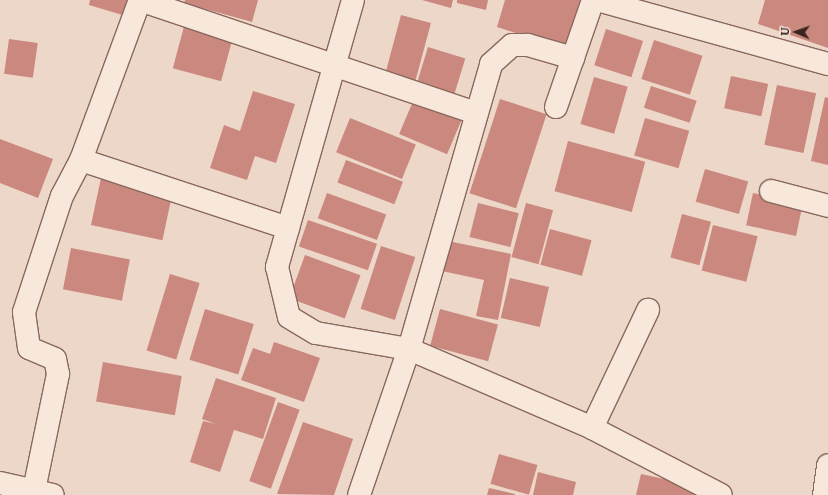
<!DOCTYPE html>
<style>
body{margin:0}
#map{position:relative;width:828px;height:495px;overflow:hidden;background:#edd7c8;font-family:Literata,serif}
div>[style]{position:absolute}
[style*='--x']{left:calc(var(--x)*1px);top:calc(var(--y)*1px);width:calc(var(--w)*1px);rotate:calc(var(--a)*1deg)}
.building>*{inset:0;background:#ca887f;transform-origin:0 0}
.roads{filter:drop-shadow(1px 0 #89685d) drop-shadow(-1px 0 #89685d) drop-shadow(0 1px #89685d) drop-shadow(0 -1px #89685d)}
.street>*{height:22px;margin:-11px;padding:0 11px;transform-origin:11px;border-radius:11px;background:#f8e7db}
span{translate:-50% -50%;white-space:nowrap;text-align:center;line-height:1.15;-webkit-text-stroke:3px #f5e3d7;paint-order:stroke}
.north{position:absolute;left:776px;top:12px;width:40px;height:40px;-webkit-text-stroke:3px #f5e3d7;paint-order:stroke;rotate:272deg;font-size:11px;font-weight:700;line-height:16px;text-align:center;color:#3a2520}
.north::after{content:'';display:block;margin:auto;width:14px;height:18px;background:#3a2520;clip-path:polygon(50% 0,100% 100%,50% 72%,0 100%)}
</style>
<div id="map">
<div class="building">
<i style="clip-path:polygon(90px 0,134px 0,129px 17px,89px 5px)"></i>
<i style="clip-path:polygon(185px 0,258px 0,252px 22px,184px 3px)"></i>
<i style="clip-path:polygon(422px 0,453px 0,451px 8px)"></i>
<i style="clip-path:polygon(457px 0,488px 0,486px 10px,457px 3px)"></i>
<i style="clip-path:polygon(505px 0,580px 0,565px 49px,497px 27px)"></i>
<i style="clip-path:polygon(765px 0,828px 0,828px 48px,758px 24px)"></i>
<i style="left:401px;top:15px;width:31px;height:65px;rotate:15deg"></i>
<i style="left:186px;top:19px;width:50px;height:51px;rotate:15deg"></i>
<i style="left:606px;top:29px;width:39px;height:38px;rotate:18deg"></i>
<i style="left:9px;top:39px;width:29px;height:35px;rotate:8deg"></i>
<i style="left:654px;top:40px;width:51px;height:41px;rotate:18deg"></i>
<i style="left:428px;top:47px;width:39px;height:47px;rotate:17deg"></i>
<i style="left:731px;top:76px;width:38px;height:33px;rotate:12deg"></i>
<i style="left:594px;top:77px;width:35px;height:49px;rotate:16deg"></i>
<i style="left:777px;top:85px;width:40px;height:61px;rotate:12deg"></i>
<i style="left:651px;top:86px;width:48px;height:23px;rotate:18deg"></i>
<i style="clip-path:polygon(253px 91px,295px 104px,276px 163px,255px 156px,247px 180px,210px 168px,224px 125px,240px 131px)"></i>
<i style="clip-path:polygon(825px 97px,828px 98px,828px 165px,811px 161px)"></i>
<i style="left:414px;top:99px;width:52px;height:38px;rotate:23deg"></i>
<i style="left:500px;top:99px;width:49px;height:99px;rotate:18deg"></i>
<i style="left:350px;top:118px;width:71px;height:37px;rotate:22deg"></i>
<i style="left:645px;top:118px;width:46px;height:39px;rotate:16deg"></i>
<i style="clip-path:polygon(0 139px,53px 159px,38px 198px,0 183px)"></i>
<i style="left:568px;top:141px;width:80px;height:52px;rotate:15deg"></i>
<i style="left:346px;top:160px;width:61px;height:24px;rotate:21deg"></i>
<i style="left:705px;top:169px;width:45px;height:34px;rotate:16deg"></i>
<i style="left:101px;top:178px;width:73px;height:48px;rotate:12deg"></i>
<i style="left:327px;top:193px;width:63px;height:27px;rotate:20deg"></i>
<i style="left:753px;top:193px;width:51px;height:33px;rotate:12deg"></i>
<i style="left:478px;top:203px;width:42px;height:35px;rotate:14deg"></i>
<i style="left:526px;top:203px;width:28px;height:56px;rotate:15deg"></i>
<i style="left:682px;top:214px;width:30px;height:45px;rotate:15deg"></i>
<i style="left:308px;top:220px;width:73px;height:28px;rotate:19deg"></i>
<i style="left:713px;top:225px;width:46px;height:47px;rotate:14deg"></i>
<i style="left:550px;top:229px;width:43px;height:37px;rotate:15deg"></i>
<i style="clip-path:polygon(448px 241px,511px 254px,498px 320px,476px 316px,484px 280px,442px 271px)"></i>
<i style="left:381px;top:246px;width:36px;height:66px;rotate:18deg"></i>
<i style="left:71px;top:248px;width:60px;height:42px;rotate:11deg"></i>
<i style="left:305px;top:255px;width:59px;height:46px;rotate:20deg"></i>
<i style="left:170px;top:274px;width:31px;height:80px;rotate:17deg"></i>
<i style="left:510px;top:278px;width:40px;height:41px;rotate:13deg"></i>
<i style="left:205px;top:309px;width:51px;height:53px;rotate:17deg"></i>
<i style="left:440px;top:309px;width:60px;height:38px;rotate:15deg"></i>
<i style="clip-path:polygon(274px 342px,320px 358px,304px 402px,241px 380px,253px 348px,270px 354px)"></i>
<i style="left:103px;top:362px;width:80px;height:40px;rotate:10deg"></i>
<i style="clip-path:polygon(216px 378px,276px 398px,263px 439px,234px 430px,220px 472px,190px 462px,203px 421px,216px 424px,202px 419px)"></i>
<i style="left:278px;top:402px;width:23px;height:84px;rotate:20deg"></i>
<i style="clip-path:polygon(303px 422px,353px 439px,334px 495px,277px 494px)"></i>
<i style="left:499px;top:454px;width:40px;height:31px;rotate:16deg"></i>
<i style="clip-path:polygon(538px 472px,576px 482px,573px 495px,533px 495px)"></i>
<i style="clip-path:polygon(641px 474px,710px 489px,709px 495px,636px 495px)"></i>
<i style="clip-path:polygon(489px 488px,515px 494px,515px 495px,487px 495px)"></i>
</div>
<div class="roads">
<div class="street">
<i style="--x:140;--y:0;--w:354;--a:18.6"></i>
<i style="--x:353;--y:0;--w:278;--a:105.9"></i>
<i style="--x:277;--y:267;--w:51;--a:76.5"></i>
<i style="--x:289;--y:317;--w:31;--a:31"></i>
<i style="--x:316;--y:333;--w:94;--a:9.8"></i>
<i style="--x:409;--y:349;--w:199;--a:23.3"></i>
<i style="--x:592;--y:428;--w:145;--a:27.4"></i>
<i style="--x:597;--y:0;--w:240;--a:15.5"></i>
<i style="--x:556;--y:107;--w:113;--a:-70.9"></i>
<i style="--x:81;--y:160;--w:218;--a:18.2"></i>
<i style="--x:771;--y:191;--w:59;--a:14.7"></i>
<i style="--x:592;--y:428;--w:131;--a:-64.6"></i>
<i style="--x:0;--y:483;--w:54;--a:12.8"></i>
<i style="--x:33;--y:495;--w:124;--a:-78.3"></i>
<i style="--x:58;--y:374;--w:15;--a:-101"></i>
<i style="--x:55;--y:359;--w:28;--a:-157"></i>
<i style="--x:29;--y:348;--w:36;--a:-98"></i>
<i style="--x:24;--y:312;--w:122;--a:-71.9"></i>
<i style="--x:62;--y:196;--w:41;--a:-62.2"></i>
<i style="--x:81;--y:160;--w:171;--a:-69.8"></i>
<i style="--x:359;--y:495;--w:154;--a:-71.1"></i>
<i style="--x:409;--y:349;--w:297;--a:-73.9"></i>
<i style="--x:491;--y:64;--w:28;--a:-42"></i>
<i style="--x:512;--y:45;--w:16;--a:0"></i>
<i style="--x:528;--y:45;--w:47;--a:16.1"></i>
<i style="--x:824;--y:495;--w:30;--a:-82"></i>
</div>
</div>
<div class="north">U</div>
</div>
